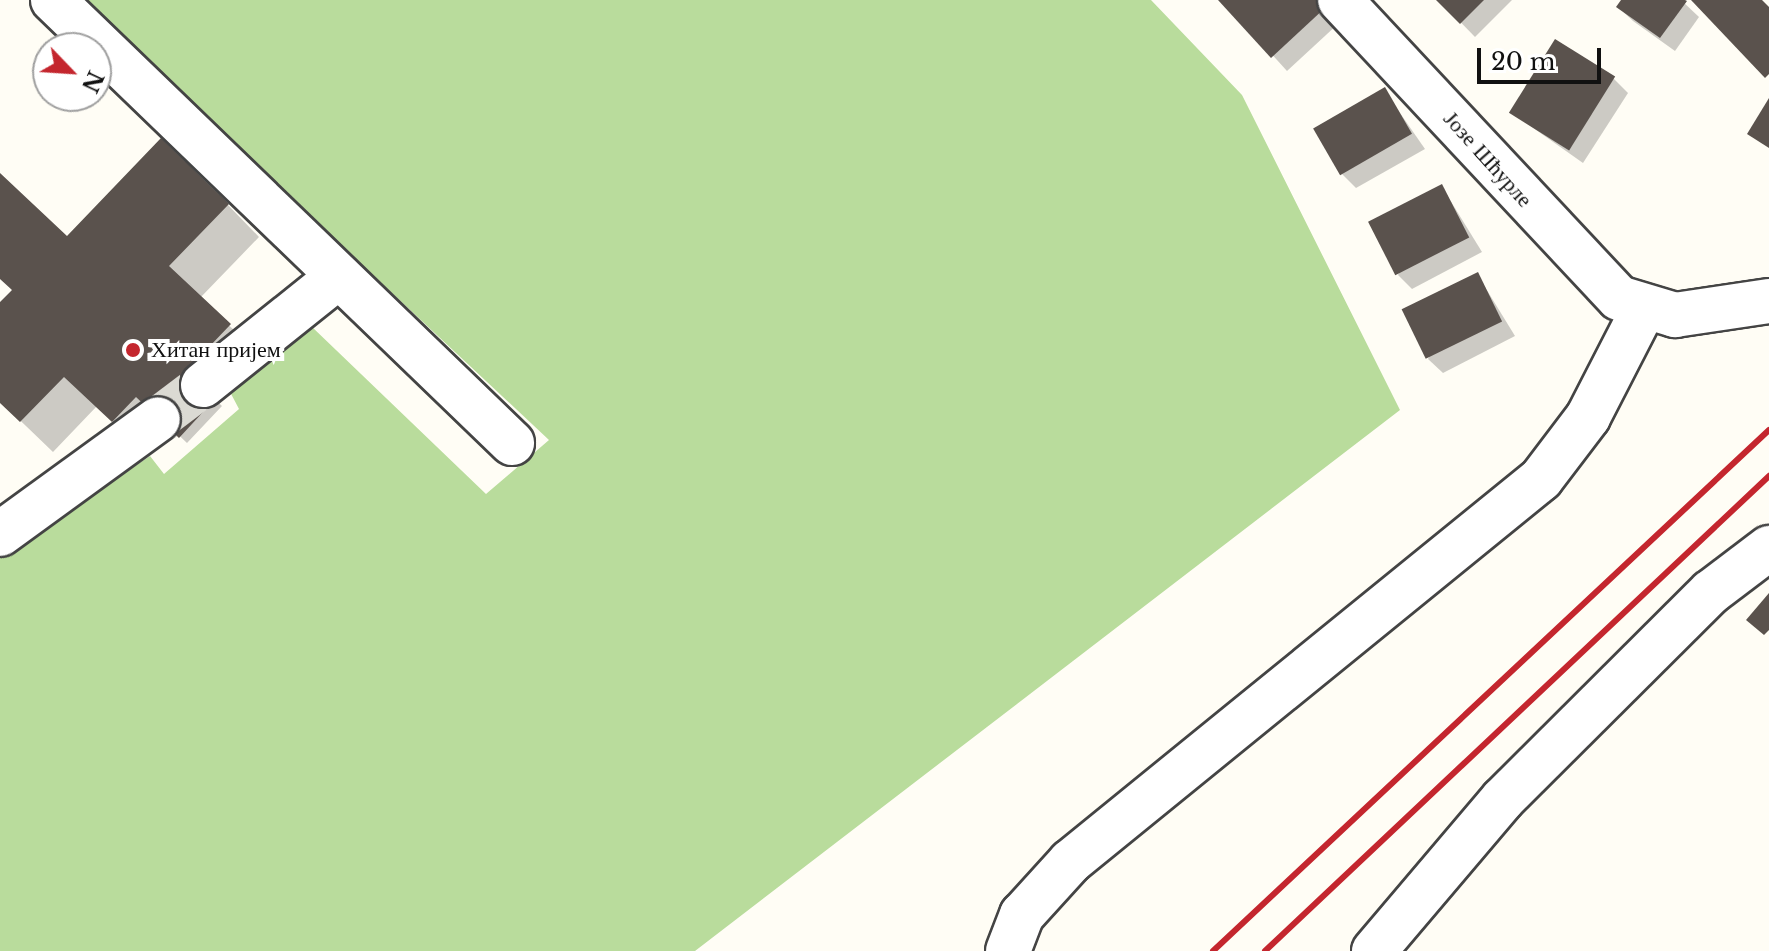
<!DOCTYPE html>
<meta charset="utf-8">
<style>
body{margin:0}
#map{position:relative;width:1769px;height:951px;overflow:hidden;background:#fffdf5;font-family:"Libre Baskerville",serif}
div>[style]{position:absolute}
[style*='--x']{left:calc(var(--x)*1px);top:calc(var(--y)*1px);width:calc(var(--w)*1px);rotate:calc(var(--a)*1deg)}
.forest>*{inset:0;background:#b9dc9c}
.shadow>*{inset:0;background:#0003}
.building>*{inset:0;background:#5a524d;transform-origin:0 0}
.minor-tunnel>*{height:44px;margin-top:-22px;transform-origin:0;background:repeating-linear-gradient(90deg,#dbdad3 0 44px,transparent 0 66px)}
.roads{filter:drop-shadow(2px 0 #444) drop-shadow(-2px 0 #444) drop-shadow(0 2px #444) drop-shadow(0 -2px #444)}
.minor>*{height:44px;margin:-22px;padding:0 22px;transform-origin:22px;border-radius:22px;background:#fff}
.rail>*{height:6px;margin:-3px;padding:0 3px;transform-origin:3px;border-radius:3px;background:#c4262e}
.dots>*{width:22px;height:22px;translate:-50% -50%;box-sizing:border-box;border:4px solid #fff;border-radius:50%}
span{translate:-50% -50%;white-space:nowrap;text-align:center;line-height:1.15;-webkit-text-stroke:8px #fff;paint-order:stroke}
.street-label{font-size:22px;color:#111}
.poi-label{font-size:22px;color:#111}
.left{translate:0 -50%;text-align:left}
.north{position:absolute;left:32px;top:32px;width:80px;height:80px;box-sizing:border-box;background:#fff;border:2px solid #a0a0a0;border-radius:50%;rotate:115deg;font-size:22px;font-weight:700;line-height:32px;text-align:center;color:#111}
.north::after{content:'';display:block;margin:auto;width:28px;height:36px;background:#c4262e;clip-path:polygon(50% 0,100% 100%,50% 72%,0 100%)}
.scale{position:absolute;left:1477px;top:48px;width:124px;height:36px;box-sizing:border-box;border:4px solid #111;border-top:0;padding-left:10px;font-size:24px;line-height:28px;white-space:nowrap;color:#111;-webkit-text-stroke:6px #fff;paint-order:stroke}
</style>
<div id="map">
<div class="forest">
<i style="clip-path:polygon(79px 0,1151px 0,1242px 95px,1400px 410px,695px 951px,0 951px,0 556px,150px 456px,164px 474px,239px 409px,229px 390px,311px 326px,486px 494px,549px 440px)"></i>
</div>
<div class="shadow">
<i style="clip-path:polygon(1223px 0,1318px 0,1339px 23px,1287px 71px)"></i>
<i style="clip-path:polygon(1439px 0,1512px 0,1475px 37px)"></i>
<i style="clip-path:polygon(1623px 0,1681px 0,1699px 17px,1675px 51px,1633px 21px,1618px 7px)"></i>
<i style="clip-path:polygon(1613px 78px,1628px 93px,1583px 163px,1512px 113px)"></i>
<i style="clip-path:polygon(1384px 90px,1425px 149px,1356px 188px,1342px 174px)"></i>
<i style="clip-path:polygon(0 175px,67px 239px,228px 205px,259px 237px,200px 298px,236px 332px,193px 378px,222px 406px,187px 443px,144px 402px,120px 428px,97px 406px,53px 452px,0 401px,0 305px,14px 290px,0 277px)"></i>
<i style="clip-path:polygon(1442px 187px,1482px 252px,1412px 289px,1398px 275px)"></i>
<i style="clip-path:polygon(1477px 274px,1515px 336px,1443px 373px,1428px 359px)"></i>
</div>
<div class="building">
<i style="clip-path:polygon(1218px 0,1320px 0,1326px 7px,1271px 58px)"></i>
<i style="clip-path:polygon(1436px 0,1484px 0,1460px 24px)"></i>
<i style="clip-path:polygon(1621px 0,1685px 0,1687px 1px,1660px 38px,1616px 7px)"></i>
<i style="clip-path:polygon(1691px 0,1762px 0,1769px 7px,1769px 74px,1765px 78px)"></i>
<i style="left:1555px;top:39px;width:71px;height:87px;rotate:32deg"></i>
<i style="left:1385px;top:87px;width:54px;height:83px;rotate:60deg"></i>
<i style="clip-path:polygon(1769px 98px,1769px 148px,1747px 134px)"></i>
<i style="clip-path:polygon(161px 138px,229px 204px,169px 266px,231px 324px,187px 370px,216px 398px,179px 438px,136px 397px,112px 422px,64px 377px,20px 422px,0 403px,0 302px,12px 290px,0 279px,0 173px,67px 236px)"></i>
<i style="left:1442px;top:184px;width:60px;height:83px;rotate:63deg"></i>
<i style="left:1478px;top:272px;width:55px;height:85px;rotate:64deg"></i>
<i style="clip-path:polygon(1769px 593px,1769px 630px,1764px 635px,1746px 620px)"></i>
</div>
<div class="minor-tunnel">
<i style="--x:158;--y:419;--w:56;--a:-37.1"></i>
</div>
<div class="roads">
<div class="minor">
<i style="--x:53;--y:0;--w:638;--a:43.98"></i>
<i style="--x:1340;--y:0;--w:408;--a:46.9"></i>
<i style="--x:1619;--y:298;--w:59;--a:16.9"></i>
<i style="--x:1675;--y:315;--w:95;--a:-8.5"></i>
<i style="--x:203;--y:385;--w:174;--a:-38.7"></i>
<i style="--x:0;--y:534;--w:195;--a:-36"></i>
<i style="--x:1008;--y:951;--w:39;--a:-69"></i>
<i style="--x:1022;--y:915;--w:72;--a:-47.8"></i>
<i style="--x:1070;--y:862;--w:607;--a:-39.12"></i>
<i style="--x:1541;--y:479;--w:78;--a:-52.8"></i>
<i style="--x:1588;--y:417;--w:120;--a:-62.8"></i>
<i style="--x:1374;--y:951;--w:199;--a:-49.7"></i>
<i style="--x:1503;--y:799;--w:293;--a:-44.9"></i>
<i style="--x:1711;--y:592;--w:73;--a:-37.2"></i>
</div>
</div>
<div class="rail">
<i style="--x:1213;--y:951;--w:762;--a:-43.14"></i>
<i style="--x:1265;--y:951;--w:693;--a:-43.3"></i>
</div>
<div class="dots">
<i style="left:133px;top:350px;background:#c4262e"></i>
</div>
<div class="street-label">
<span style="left:1488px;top:159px;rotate:48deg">Јозе Шћурле</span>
</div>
<div class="poi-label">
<span class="left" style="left:151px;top:350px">Хитан пријем</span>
</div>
<div class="north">N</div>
<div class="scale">20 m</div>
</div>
